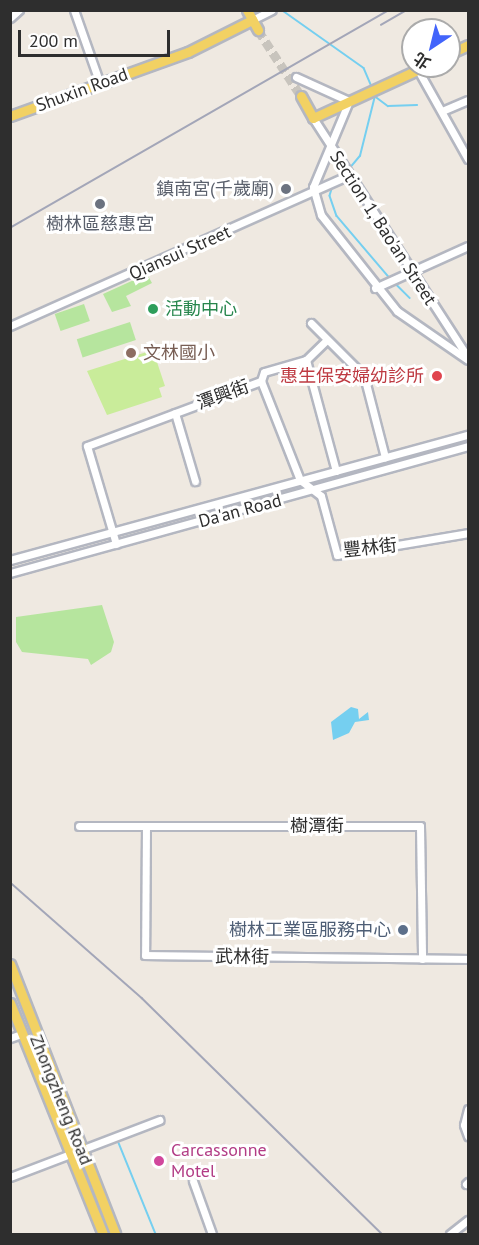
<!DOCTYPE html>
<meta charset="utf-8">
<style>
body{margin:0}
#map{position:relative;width:479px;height:1245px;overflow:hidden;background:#efe9e1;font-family:"PT Sans","Noto Sans TC",sans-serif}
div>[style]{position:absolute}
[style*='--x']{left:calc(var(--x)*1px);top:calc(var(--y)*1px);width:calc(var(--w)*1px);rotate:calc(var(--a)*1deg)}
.green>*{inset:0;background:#b6e59e;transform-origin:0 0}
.pitch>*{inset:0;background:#c9ec9a}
.water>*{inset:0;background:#75cff0}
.stream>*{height:1.5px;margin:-0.75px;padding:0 0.75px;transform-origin:0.75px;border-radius:0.75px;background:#75cff0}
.major-tunnel>*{height:9px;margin-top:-4.5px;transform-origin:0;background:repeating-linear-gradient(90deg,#c8c4bd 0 9px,transparent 0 13.5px)}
.roads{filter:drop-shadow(2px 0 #b4b7c1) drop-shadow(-2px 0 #b4b7c1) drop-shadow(0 2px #b4b7c1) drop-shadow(0 -2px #b4b7c1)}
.minor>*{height:7px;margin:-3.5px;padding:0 3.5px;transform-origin:3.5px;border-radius:3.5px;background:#fff}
.major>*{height:9px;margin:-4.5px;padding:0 4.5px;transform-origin:4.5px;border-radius:4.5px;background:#f2d163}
.rail>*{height:1.5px;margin:-0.75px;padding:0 0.75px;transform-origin:0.75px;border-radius:0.75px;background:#a3a6b8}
.dots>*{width:16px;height:16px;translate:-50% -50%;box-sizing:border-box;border:3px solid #fff;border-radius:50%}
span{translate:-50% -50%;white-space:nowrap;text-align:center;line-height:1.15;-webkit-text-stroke:6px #fff;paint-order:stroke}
.street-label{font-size:18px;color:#2e2e2e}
.worship-label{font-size:18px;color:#5b616d}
.right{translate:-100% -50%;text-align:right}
.leisure-label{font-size:18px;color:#27864d}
.left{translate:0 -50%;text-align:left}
.education-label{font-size:18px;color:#785e54}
.health-label{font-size:18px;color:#be3a42}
.service-label{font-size:18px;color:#4e5e75}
.hotel-label{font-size:18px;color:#b23c85}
.frame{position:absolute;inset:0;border:12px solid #2e2e2e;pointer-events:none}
.north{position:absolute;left:401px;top:18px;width:60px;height:60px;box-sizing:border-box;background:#fff;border:2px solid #ababab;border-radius:50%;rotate:215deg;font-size:16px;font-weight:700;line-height:24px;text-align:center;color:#2e2e2e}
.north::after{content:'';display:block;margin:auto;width:21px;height:27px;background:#4264fb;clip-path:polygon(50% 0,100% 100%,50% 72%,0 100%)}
.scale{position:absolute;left:18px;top:30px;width:152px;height:27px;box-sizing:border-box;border:3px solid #2e2e2e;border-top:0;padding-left:8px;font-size:18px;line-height:21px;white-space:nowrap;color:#2e2e2e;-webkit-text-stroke:4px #fff;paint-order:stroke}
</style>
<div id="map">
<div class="green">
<i style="clip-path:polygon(147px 274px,152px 283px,126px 296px,131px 306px,112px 312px,103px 294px)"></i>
<i style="left:84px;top:304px;width:18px;height:31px;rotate:71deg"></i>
<i style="left:130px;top:322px;width:19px;height:56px;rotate:72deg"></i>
<i style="clip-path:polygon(102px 605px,114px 642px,111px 652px,91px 665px,88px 659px,22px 652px,16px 642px,16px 617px)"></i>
</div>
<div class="pitch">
<i style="clip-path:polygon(153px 350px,165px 386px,159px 388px,162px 397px,107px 415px,87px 371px)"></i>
</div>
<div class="water">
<i style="clip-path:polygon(351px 707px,358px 709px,359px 719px,368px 712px,369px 720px,355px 722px,349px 733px,333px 740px,331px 722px)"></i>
</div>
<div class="stream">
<i style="--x:282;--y:10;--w:100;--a:35.3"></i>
<i style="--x:364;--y:68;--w:21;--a:67"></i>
<i style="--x:376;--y:97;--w:15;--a:37"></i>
<i style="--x:388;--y:106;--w:29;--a:-2"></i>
<i style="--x:349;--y:169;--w:17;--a:-50"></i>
<i style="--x:360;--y:156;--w:62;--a:-76"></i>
<i style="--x:333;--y:186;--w:10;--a:107"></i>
<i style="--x:330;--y:196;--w:21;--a:71"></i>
<i style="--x:337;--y:216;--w:80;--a:49.6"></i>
<i style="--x:395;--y:283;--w:21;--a:45"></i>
<i style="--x:119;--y:1143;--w:98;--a:67.9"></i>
</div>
<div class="major-tunnel">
<i style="--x:258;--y:30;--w:79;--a:56.9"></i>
</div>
<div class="roads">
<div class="minor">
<i style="--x:74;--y:10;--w:78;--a:70.6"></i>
<i style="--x:10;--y:18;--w:12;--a:-42"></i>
<i style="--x:252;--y:20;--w:22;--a:-27"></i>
<i style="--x:418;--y:70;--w:102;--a:60.7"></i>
<i style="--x:296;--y:77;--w:58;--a:24.4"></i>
<i style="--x:349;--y:101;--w:93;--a:112.7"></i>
<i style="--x:313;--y:187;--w:29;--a:74"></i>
<i style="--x:321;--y:215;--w:122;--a:51.6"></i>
<i style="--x:397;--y:311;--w:86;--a:34.6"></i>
<i style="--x:442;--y:111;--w:28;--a:-23"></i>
<i style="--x:313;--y:118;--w:286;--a:57.1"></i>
<i style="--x:375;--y:288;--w:102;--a:-24.3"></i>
<i style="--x:311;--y:323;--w:75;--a:45"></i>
<i style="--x:364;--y:376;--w:84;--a:75.5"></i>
<i style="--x:10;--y:326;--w:369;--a:-24"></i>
<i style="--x:306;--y:360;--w:115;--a:74.9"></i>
<i style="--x:261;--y:381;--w:106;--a:68.5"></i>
<i style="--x:300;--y:480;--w:26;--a:37"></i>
<i style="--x:321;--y:496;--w:61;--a:74.8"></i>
<i style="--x:337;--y:555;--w:133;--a:-9.5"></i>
<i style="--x:175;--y:413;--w:71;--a:73.6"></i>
<i style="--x:116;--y:544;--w:102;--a:-106.5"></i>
<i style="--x:87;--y:446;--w:186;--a:-20.5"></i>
<i style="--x:261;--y:381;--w:9;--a:-72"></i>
<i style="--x:264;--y:372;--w:44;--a:-15.9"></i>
<i style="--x:306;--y:360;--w:29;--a:-44"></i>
<i style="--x:10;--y:560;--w:475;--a:-15.3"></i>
<i style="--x:10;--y:573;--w:475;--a:-15.5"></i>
<i style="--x:79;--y:826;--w:341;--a:0"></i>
<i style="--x:420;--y:826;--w:133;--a:89.1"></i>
<i style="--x:146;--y:826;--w:129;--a:90.4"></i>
<i style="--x:145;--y:955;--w:323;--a:0.7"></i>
<i style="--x:10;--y:1038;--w:12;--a:-20"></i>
<i style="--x:468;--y:1109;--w:16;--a:104"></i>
<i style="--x:464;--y:1125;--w:12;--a:70"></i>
<i style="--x:10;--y:1177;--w:160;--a:-20.9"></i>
<i style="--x:193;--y:1181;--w:56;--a:70.3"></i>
<i style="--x:466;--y:1184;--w:3;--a:-45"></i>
<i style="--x:450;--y:1234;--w:23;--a:-38"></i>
</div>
<div class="major">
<i style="--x:247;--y:10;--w:23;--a:61"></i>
<i style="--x:449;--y:54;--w:21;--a:-25"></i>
<i style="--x:301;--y:96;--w:25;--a:61"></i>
<i style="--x:313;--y:118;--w:124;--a:-24.7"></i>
<i style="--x:10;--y:116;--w:189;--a:-19.8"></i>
<i style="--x:188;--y:52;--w:72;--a:-26.6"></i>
<i style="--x:10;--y:964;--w:290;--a:68.7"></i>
<i style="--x:10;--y:1003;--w:249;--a:68.1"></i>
</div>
</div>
<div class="rail">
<i style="--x:381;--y:25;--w:30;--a:-30"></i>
<i style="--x:10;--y:228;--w:437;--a:-29.9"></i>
<i style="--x:10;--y:882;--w:176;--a:41.3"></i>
<i style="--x:142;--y:998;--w:337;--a:44.5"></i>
</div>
<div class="dots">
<i style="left:286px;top:189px;background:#6b7280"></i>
<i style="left:100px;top:204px;background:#6b7280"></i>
<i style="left:153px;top:309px;background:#2e9e5b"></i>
<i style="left:131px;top:353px;background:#8d6e63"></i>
<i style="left:437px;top:376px;background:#e0444e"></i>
<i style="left:403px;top:930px;background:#5c6f8a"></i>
<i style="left:159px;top:1161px;background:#d1479c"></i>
</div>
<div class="street-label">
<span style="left:82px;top:90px;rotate:-20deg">Shuxin Road</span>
<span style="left:383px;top:228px;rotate:57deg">Section 1, Bao'an Street</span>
<span style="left:180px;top:253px;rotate:-24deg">Qiansui Street</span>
<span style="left:223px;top:395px;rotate:-20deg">潭興街</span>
<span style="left:240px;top:511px;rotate:-15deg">Da'an Road</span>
<span style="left:370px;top:548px;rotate:-6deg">豐林街</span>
<span style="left:317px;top:826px">樹潭街</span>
<span style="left:242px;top:957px;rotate:1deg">武林街</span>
<span style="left:61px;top:1100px;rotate:68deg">Zhongzheng Road</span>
</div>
<div class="worship-label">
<span class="right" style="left:274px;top:189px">鎮南宮(千歲廟)</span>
<span style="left:100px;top:224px">樹林區慈惠宮</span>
</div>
<div class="leisure-label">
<span class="left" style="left:165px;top:309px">活動中心</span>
</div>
<div class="education-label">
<span class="left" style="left:143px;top:353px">文林國小</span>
</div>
<div class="health-label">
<span class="right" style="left:424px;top:376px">惠生保安婦幼診所</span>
</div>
<div class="service-label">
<span class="right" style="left:391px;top:930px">樹林工業區服務中心</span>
</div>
<div class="hotel-label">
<span class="left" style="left:171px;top:1161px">Carcassonne<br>Motel</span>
</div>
<div class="frame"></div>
<div class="north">北</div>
<div class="scale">200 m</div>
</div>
